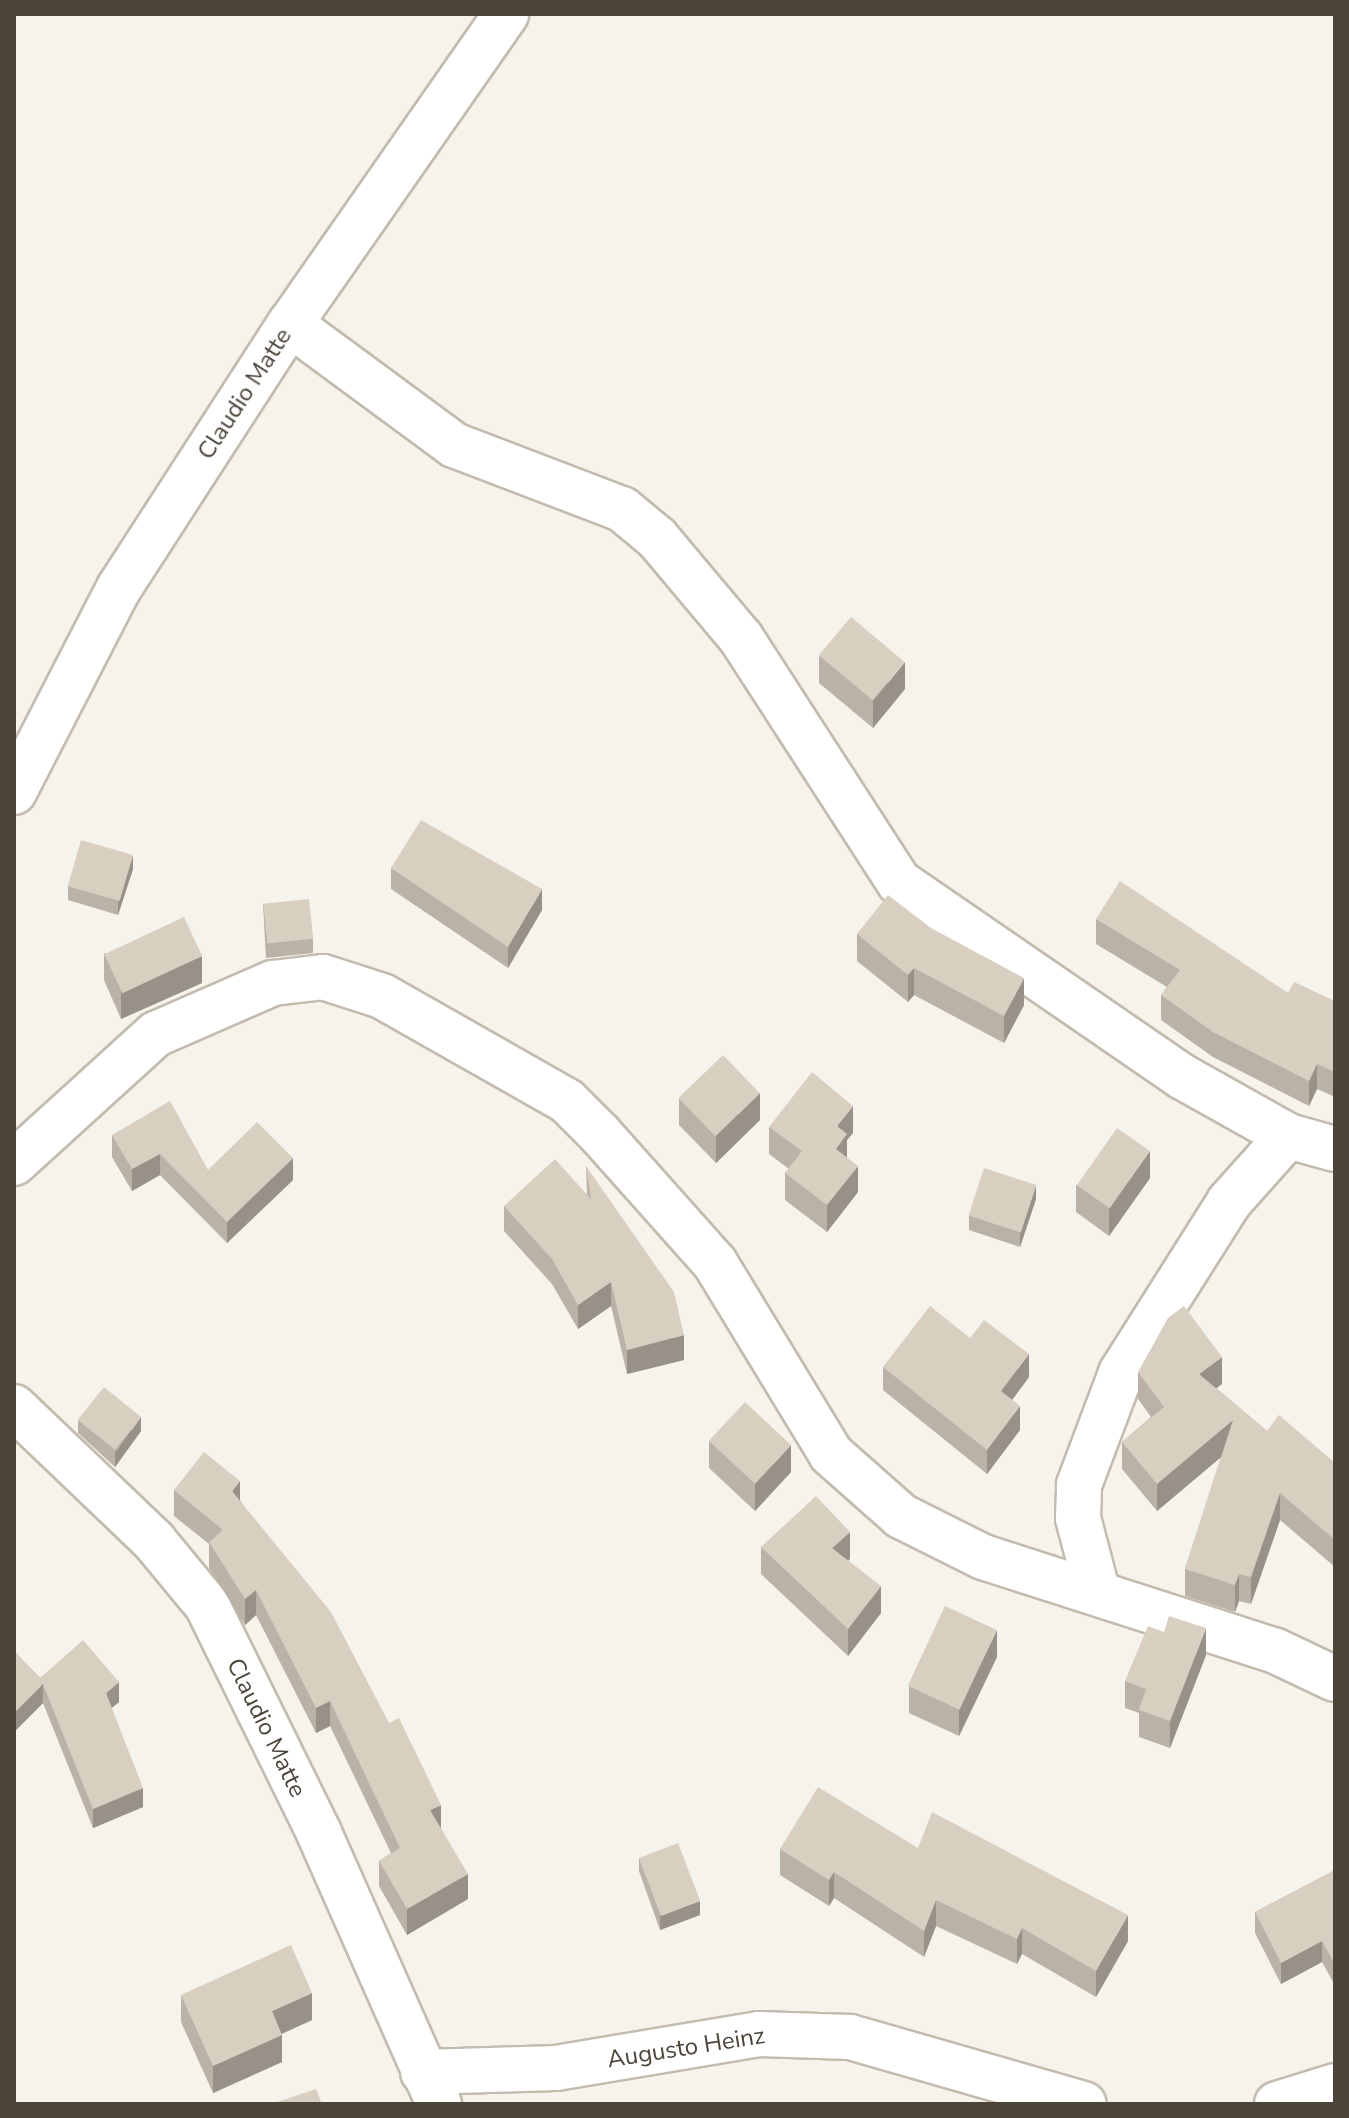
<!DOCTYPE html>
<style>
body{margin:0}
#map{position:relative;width:1349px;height:2118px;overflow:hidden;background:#f6f3ec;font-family:"Nunito Sans",sans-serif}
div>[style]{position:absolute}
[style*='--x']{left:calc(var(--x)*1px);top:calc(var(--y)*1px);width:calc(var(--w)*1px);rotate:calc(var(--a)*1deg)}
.roads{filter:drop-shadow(2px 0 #c2bbae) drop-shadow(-2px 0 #c2bbae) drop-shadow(0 2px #c2bbae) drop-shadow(0 -2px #c2bbae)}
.minor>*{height:44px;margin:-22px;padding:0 22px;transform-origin:22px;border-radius:22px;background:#fff}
.wall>*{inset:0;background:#bab2a6}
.shaded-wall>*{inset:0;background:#979187;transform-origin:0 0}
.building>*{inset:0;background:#d8cfc1;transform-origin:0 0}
span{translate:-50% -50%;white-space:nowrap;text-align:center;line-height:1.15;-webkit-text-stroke:8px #fff;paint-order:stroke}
.street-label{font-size:24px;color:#4b4439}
.frame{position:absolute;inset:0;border:16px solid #4b4439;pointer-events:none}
</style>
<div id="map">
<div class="roads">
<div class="minor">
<i style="--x:290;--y:324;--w:204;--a:36.4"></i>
<i style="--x:454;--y:445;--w:180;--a:20.9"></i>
<i style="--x:622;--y:509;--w:45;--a:39.6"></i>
<i style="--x:657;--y:538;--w:131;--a:50"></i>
<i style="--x:741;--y:638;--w:291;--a:57.1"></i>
<i style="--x:899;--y:882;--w:345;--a:34.5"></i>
<i style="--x:1183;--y:1077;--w:120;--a:29.3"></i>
<i style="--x:14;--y:792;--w:229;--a:-62.8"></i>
<i style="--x:119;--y:588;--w:315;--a:-57.1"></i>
<i style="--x:290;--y:324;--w:378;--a:-55.1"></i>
<i style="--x:14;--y:1163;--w:192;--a:-42.3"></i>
<i style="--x:156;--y:1034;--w:128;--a:-23.6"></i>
<i style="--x:273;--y:983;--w:50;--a:-6.8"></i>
<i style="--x:323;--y:977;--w:62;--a:17.9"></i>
<i style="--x:382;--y:996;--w:213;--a:29.6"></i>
<i style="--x:567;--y:1101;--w:47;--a:45"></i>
<i style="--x:600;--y:1134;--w:173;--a:48.3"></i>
<i style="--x:715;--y:1263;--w:223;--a:58.7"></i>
<i style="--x:831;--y:1454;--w:94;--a:41.5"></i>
<i style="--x:901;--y:1516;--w:92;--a:26.6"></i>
<i style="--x:983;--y:1557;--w:308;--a:17.8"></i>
<i style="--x:1276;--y:1651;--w:65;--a:25.4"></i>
<i style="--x:14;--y:1407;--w:194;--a:43.7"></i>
<i style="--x:154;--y:1541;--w:83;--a:50.4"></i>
<i style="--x:207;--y:1605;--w:254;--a:63.8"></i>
<i style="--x:319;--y:1833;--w:296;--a:66.1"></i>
<i style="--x:1097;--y:1590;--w:74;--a:-104.8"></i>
<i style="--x:1078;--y:1518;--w:33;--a:-88"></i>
<i style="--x:1079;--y:1485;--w:120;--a:-69.4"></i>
<i style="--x:1121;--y:1373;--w:202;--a:-57.7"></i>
<i style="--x:1229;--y:1202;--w:89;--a:-48.2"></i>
<i style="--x:1288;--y:1136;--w:49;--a:15.5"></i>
<i style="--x:423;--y:2072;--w:133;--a:-1.7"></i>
<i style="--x:556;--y:2068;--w:206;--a:-9.5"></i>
<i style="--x:759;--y:2034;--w:91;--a:1.9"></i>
<i style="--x:850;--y:2037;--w:243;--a:16"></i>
<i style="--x:1277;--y:2104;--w:61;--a:-17.2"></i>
</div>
</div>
<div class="wall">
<i style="clip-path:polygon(819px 656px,905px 689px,873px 728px,819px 683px)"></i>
<i style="clip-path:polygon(391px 868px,542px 910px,508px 968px,391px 889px)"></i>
<i style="clip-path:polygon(133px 869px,118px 915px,68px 900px,68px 886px)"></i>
<i style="clip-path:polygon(263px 904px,313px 939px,313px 953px,266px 958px)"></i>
<i style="clip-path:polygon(1096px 919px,1288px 993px,1335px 1001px,1335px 1097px,1317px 1089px,1309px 1106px,1213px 1057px,1161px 1020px,1161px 995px,1167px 987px,1096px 944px)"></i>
<i style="clip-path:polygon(857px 934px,1024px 1005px,1004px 1043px,914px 995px,908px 1002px,857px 961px)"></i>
<i style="clip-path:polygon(104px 953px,202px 983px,121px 1019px,104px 980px)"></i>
<i style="clip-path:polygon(679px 1098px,760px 1120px,716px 1163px,679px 1125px)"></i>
<i style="clip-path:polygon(769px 1127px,853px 1133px,847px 1140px,847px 1158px,858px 1192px,827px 1232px,785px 1200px,785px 1173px,789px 1169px,769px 1154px)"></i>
<i style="clip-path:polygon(112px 1135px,208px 1170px,293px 1180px,227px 1243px,160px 1175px,132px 1191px,112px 1157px)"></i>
<i style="clip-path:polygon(586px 1166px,684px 1360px,627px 1374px,611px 1306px,578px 1329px,552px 1284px,504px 1231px,504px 1206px,587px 1194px)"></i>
<i style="clip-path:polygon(1150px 1178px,1109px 1236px,1076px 1212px,1076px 1185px)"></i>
<i style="clip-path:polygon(1036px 1199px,1020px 1247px,969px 1230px,969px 1216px)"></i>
<i style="clip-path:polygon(970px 1338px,1029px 1377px,1012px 1400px,1020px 1430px,987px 1474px,883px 1390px,883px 1367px)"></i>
<i style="clip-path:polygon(1138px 1372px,1222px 1384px,1216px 1388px,1267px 1431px,1335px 1463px,1335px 1567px,1280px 1520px,1251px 1604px,1239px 1601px,1235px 1612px,1185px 1596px,1185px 1569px,1221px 1457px,1157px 1511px,1122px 1469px,1122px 1442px,1151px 1417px,1138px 1399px)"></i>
<i style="clip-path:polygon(78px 1420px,141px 1431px,115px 1467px,78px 1433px)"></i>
<i style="clip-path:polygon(709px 1441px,791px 1472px,755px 1511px,709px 1468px)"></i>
<i style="clip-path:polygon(174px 1490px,240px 1500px,441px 1828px,468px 1899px,407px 1935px,379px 1886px,379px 1861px,391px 1853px,330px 1726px,316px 1733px,256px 1615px,245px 1625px,209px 1568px,209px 1544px,174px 1516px)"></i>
<i style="clip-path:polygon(761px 1547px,850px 1559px,848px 1560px,881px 1613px,848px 1656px,761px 1574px)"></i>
<i style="clip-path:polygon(14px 1651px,40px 1678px,119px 1702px,111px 1708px,143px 1807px,93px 1828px,43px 1703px,14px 1732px)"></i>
<i style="clip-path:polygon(1206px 1655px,1170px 1748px,1139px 1737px,1139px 1713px,1125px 1708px,1125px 1681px)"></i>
<i style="clip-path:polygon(997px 1657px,959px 1736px,909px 1713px,909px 1686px)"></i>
<i style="clip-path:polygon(918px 1848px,1128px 1941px,1096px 1997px,1022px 1954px,1017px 1964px,936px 1926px,924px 1957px,834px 1898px,829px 1906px,780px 1875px,780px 1849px)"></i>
<i style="clip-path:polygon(639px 1858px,700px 1915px,660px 1930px,639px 1871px)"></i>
<i style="clip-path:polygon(1335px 1870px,1335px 1981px,1333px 1982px,1322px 1962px,1281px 1984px,1255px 1933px,1255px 1912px)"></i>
<i style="clip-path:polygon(181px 1995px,312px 2020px,282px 2034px,282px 2062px,213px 2093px,181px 2022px)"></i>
</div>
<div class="shaded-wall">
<i style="clip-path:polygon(905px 662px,905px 689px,873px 728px,873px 701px)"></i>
<i style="clip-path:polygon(133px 855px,133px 869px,118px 915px,118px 901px)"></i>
<i style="clip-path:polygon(542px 889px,542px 910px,508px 968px,508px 947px)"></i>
<i style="clip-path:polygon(202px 956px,202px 983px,121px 1019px,121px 992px)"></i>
<i style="clip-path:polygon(914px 968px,914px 995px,908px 1002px,908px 975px)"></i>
<i style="clip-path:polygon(1024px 978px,1024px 1005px,1004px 1043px,1004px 1016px)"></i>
<i style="clip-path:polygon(1317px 1064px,1317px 1089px,1309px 1106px,1309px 1081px)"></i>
<i style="clip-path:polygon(760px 1093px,760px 1120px,716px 1163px,716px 1136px)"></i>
<i style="clip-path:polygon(853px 1106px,853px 1133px,847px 1140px,847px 1161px,836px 1149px,837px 1126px)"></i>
<i style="clip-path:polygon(1150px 1151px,1150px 1178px,1109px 1236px,1109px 1209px)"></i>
<i style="clip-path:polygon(160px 1154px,160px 1175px,132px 1191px,132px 1169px)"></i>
<i style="clip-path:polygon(293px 1158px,293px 1180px,227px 1243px,227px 1222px)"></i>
<i style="clip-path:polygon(858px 1166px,858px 1192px,827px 1232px,827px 1205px)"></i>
<i style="clip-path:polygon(1036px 1185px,1036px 1199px,1020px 1247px,1020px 1233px)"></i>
<i style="clip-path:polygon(611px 1282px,611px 1306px,578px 1329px,578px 1305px)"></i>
<i style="clip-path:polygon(684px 1335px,684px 1360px,627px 1374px,627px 1350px)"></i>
<i style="clip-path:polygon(1029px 1354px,1029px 1377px,1001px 1415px,1001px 1391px)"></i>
<i style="clip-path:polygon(1222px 1357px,1222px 1384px,1199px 1401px,1199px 1374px)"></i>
<i style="clip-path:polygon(1020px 1406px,1020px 1430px,987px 1474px,987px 1450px)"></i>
<i style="clip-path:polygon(141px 1417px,141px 1431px,115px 1467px,115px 1453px)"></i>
<i style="clip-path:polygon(1233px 1420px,1233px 1447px,1157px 1511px,1157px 1484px)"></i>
<i style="clip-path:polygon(791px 1445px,791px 1472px,755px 1511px,755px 1484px)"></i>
<i style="clip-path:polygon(240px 1481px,240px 1506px,232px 1491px)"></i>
<i style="clip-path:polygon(1280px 1493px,1280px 1520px,1251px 1604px,1251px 1577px)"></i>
<i style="clip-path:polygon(850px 1532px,850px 1559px,832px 1575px,832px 1548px)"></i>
<i style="clip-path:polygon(1239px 1574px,1239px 1601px,1235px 1612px,1235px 1585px)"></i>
<i style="clip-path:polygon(881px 1586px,881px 1613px,848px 1656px,848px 1629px)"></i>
<i style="clip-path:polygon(256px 1590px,256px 1615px,245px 1625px,245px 1599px)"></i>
<i style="clip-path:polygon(1206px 1628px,1206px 1655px,1170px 1748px,1170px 1721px)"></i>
<i style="clip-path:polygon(997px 1630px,997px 1657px,959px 1736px,959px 1709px)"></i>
<i style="clip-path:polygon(119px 1682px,119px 1702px,106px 1713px,106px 1693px)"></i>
<i style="clip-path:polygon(43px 1684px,43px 1703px,14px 1732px,14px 1713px)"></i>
<i style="clip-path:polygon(330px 1701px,330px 1726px,316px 1733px,316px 1708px)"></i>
<i style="clip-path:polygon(143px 1788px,143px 1807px,93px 1828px,93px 1809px)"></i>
<i style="clip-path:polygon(441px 1805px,441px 1831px,430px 1810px)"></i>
<i style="clip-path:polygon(834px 1872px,834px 1898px,829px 1906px,829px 1880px)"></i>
<i style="clip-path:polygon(468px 1874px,468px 1899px,407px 1935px,407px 1909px)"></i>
<i style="clip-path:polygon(936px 1900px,936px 1926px,924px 1957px,924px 1931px)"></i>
<i style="clip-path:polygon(700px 1901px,700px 1915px,660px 1930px,660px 1916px)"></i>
<i style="clip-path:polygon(1128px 1915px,1128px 1941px,1096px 1997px,1096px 1971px)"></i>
<i style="clip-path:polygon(1022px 1928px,1022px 1954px,1017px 1964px,1017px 1939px)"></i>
<i style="clip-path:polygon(1322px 1941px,1322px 1962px,1281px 1984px,1281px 1963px)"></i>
<i style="left:1335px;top:1960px;width:21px;height:2px;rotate:90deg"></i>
<i style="clip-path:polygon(312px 1993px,312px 2020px,272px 2038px,272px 2011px)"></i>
<i style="clip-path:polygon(282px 2035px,282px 2062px,213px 2093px,213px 2066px)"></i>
</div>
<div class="building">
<i style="left:851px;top:617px;width:70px;height:50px;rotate:40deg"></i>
<i style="clip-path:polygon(421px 820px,542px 889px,508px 947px,391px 868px)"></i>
<i style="left:81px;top:840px;width:54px;height:48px;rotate:16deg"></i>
<i style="clip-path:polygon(1120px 881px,1288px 993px,1294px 982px,1335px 1001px,1335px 1072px,1317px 1064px,1309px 1081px,1213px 1032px,1161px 995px,1180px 970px,1096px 919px)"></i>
<i style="clip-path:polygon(888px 895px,931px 928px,1024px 978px,1004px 1016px,914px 968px,908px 975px,857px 934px)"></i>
<i style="left:309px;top:899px;width:40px;height:46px;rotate:84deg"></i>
<i style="left:184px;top:917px;width:43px;height:88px;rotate:65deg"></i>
<i style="left:723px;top:1055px;width:53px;height:62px;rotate:46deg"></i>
<i style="clip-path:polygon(812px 1072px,853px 1106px,837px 1126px,847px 1134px,836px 1149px,858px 1166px,827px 1205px,785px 1173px,802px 1151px,769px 1127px)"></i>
<i style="clip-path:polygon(170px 1101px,208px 1170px,257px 1122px,293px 1158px,227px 1222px,160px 1154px,132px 1169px,112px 1135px)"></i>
<i style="left:1117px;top:1128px;width:40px;height:70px;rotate:35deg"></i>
<i style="clip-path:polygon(555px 1159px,591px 1199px,586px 1166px,674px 1292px,684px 1335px,627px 1350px,611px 1282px,578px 1305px,552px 1259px,504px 1206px)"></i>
<i style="left:984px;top:1168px;width:55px;height:50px;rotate:18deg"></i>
<i style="clip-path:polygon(930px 1306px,970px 1338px,984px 1320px,1029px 1354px,1001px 1391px,1020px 1406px,987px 1450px,883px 1367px)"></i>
<i style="clip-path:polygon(1184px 1306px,1222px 1357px,1199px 1374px,1267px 1431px,1279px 1415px,1335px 1463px,1335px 1540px,1280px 1493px,1251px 1577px,1239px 1574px,1235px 1585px,1185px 1569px,1233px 1420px,1157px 1484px,1122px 1442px,1164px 1407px,1138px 1372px,1168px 1318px)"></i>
<i style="left:104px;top:1387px;width:48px;height:42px;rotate:39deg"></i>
<i style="left:745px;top:1402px;width:63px;height:53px;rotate:43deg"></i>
<i style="clip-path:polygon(204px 1452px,240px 1481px,232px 1491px,331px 1612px,389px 1723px,399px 1718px,441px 1805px,430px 1810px,468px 1874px,407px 1909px,379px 1861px,400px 1848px,330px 1701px,316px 1708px,256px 1590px,245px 1599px,209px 1542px,223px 1530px,174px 1490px)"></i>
<i style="clip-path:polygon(816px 1496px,850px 1532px,832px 1548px,881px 1586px,848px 1629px,761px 1547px)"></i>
<i style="left:945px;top:1606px;width:57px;height:88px;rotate:25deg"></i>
<i style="clip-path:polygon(1169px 1616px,1206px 1628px,1170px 1721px,1139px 1710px,1146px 1689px,1125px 1681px,1148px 1626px,1164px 1632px)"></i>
<i style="clip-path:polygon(83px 1640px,119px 1682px,106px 1693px,143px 1788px,93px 1809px,43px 1684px,14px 1713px,14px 1651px,40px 1678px)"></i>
<i style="clip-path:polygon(818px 1787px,918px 1848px,932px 1812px,1128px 1915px,1096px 1971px,1022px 1928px,1017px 1939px,936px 1900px,924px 1931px,834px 1872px,829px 1880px,780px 1849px)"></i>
<i style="left:678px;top:1843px;width:62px;height:42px;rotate:69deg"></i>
<i style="clip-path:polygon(1335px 1870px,1335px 1960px,1333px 1961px,1322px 1941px,1281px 1963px,1255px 1912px)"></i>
<i style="clip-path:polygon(291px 1945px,312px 1993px,272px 2011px,282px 2035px,213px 2066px,181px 1995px)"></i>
<i style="clip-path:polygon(316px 2089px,322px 2104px,271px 2104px)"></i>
</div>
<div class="street-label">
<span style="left:245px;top:394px;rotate:-57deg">Claudio Matte</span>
<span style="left:266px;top:1728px;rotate:64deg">Claudio Matte</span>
<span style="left:686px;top:2048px;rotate:-9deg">Augusto Heinz</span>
</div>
<div class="frame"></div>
</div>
